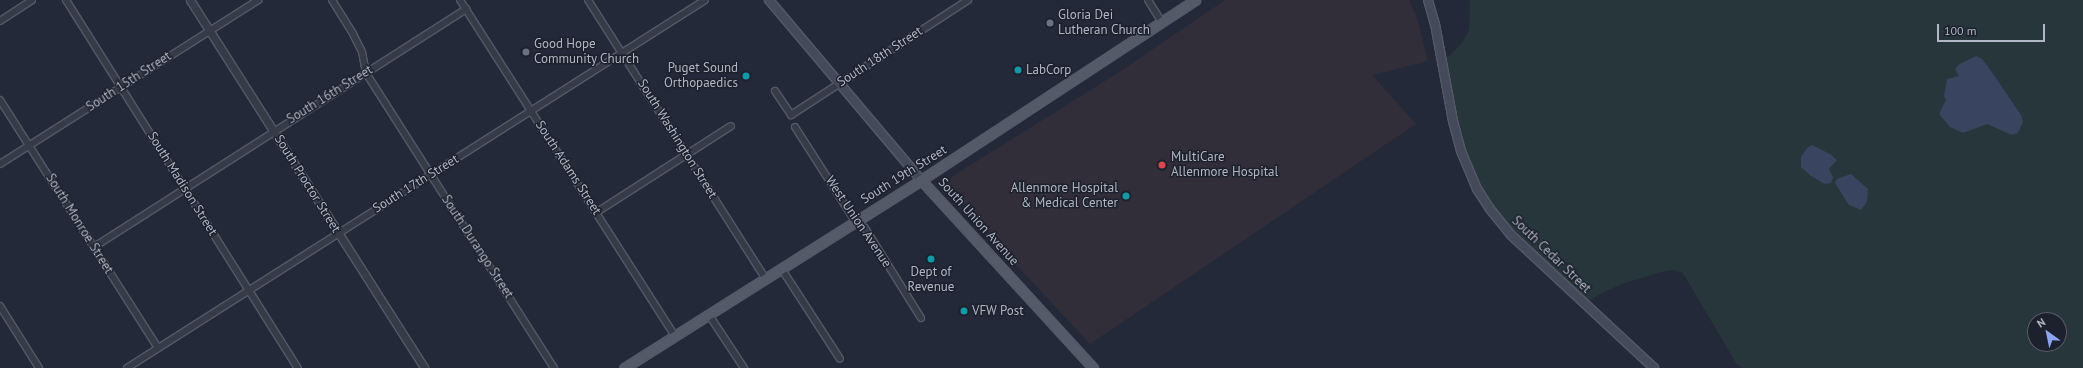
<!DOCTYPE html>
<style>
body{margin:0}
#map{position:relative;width:2083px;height:368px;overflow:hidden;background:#232938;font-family:"PT Sans",sans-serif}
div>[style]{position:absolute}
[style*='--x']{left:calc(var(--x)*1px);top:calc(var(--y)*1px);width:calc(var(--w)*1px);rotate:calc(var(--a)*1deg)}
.medical>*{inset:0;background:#312e3a}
.green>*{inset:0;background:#26363a}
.water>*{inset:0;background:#394460}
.roads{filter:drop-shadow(1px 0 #545966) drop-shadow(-1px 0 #545966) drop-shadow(0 1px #545966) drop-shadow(0 -1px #545966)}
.minor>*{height:6px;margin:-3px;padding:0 3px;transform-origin:3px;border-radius:3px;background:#363b48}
.tertiary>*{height:7px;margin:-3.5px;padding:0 3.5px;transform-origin:3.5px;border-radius:3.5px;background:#363b48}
.secondary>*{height:8px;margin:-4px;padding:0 4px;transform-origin:4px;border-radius:4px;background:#454a5b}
.primary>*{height:9px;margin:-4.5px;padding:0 4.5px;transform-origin:4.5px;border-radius:4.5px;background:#545a68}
.dots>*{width:11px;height:11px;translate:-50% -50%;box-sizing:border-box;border:2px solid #1c212d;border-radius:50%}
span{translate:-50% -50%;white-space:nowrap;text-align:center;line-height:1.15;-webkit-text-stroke:3px #1c212d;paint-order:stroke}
.poi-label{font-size:13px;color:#b1b6c4}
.left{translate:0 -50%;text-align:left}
.right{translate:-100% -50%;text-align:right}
.street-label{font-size:13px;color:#b1b6c4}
.north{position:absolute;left:2027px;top:312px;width:40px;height:40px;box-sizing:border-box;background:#1c212d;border:1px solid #585d69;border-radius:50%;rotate:327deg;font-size:11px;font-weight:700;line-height:16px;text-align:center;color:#b1b6c4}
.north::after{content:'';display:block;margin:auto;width:14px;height:18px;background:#8ca5ef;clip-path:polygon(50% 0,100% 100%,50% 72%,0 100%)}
.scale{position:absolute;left:1937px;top:24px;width:108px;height:18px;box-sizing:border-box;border:2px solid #b1b6c4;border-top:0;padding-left:5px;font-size:12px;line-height:14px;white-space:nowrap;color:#b1b6c4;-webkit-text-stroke:3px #1c212d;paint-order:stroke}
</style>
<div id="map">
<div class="medical">
<i style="clip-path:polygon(1225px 0,1409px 0,1416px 15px,1428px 61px,1372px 75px,1416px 124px,1090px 344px,995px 242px,986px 227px,947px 185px,953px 176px,1118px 73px)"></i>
</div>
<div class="green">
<i style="clip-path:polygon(evenodd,1470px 0,2083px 0,2083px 368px,1742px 368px,1736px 363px,1683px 273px,1674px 270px,1661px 272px,1622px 284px,1604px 292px,1583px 304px,1511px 235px,1469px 171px,1443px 69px,1446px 59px,1462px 43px,1469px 30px,1470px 0,2035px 320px,2059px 320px,2059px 344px,2035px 344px,2035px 320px)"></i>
</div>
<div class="water">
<i style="clip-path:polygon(1976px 56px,1982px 59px,1989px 68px,2021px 115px,2023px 122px,2018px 133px,2012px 135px,1987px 124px,1963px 133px,1950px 127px,1939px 114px,1946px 100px,1944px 96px,1947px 79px,1959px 76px,1955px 69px,1958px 65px)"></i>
<i style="clip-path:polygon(1812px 145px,1830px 154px,1837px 160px,1829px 169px,1833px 177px,1831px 183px,1825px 184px,1811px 176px,1801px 167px,1801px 157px,1807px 148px)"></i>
<i style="clip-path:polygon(1851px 174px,1868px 189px,1867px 202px,1861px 210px,1849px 205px,1835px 183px,1837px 179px)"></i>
</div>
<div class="roads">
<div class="minor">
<i style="--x:66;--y:0;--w:435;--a:57.8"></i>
<i style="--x:332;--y:0;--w:40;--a:58"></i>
<i style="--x:353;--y:34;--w:20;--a:63"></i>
<i style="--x:362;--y:52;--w:21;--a:79"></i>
<i style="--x:366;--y:73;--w:350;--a:57.5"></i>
<i style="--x:460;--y:0;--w:399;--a:57.4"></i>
<i style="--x:588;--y:0;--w:330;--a:57.5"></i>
<i style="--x:1148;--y:0;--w:26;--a:58"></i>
<i style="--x:0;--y:21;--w:38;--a:-33"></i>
<i style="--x:775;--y:91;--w:29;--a:56"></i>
<i style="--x:791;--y:115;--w:211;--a:-33"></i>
<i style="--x:0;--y:100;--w:294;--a:57.5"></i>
<i style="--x:795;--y:127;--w:112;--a:57.4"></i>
<i style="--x:855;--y:221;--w:12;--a:35"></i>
<i style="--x:865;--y:228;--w:106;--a:58.1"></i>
<i style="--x:0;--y:164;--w:306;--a:-32.4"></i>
<i style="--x:597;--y:212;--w:159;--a:-32.7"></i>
<i style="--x:94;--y:247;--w:442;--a:-32.6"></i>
<i style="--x:781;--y:268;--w:108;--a:57"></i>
<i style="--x:0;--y:306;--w:73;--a:57.8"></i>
<i style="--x:709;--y:315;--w:64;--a:56.6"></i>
<i style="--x:127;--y:368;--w:685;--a:-32.48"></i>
</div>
<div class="tertiary">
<i style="--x:190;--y:0;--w:436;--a:57.5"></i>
</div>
<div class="secondary">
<i style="--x:769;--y:0;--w:236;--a:49.8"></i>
<i style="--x:1428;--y:0;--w:25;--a:74"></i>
<i style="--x:1435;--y:24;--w:99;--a:79.5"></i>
<i style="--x:1453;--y:121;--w:31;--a:75"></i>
<i style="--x:1461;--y:151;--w:41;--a:67.2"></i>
<i style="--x:1477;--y:189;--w:24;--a:57"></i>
<i style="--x:1490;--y:209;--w:33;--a:51"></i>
<i style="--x:1511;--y:235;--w:195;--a:42.9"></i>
</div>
<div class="primary">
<i style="--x:921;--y:180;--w:255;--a:47.5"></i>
<i style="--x:624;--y:368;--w:352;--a:-32.3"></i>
<i style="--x:921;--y:180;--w:328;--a:-33.3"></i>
</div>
</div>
<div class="dots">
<i style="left:1050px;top:23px;background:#6b7280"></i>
<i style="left:526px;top:52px;background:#6b7280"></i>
<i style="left:1018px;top:70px;background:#0f9aa8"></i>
<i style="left:746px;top:76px;background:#0f9aa8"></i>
<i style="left:1162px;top:165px;background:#e0444e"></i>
<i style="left:1126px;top:196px;background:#0f9aa8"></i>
<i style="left:931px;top:259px;background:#0f9aa8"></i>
<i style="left:964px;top:311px;background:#0f9aa8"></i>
</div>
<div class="poi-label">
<span class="left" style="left:1058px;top:23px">Gloria Dei<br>Lutheran Church</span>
<span class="left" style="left:534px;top:52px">Good Hope<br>Community Church</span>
<span class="right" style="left:738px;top:76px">Puget Sound<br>Orthopaedics</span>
<span class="left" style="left:1026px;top:70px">LabCorp</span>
<span class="left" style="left:1171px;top:165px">MultiCare<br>Allenmore Hospital</span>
<span class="right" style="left:1118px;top:196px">Allenmore Hospital<br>&amp; Medical Center</span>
<span style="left:931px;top:280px">Dept of<br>Revenue</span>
<span class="left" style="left:972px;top:311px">VFW Post</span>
</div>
<div class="street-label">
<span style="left:880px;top:57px;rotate:-33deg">South 18th Street</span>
<span style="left:129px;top:82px;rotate:-33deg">South 15th Street</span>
<span style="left:330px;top:95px;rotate:-32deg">South 16th Street</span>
<span style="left:677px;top:139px;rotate:58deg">South Washington Street</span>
<span style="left:568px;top:168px;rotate:57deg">South Adams Street</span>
<span style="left:904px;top:175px;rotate:-32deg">South 19th Street</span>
<span style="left:182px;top:184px;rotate:58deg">South Madison Street</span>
<span style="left:307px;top:184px;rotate:58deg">South Proctor Street</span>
<span style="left:416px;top:184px;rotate:-32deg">South 17th Street</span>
<span style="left:858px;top:222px;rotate:56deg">West Union Avenue</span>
<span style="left:978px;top:222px;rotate:48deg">South Union Avenue</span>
<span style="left:79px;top:224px;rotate:58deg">South Monroe Street</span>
<span style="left:477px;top:247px;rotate:57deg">South Durango Street</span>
<span style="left:1551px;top:255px;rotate:44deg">South Cedar Street</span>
</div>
<div class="north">N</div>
<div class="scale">100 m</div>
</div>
